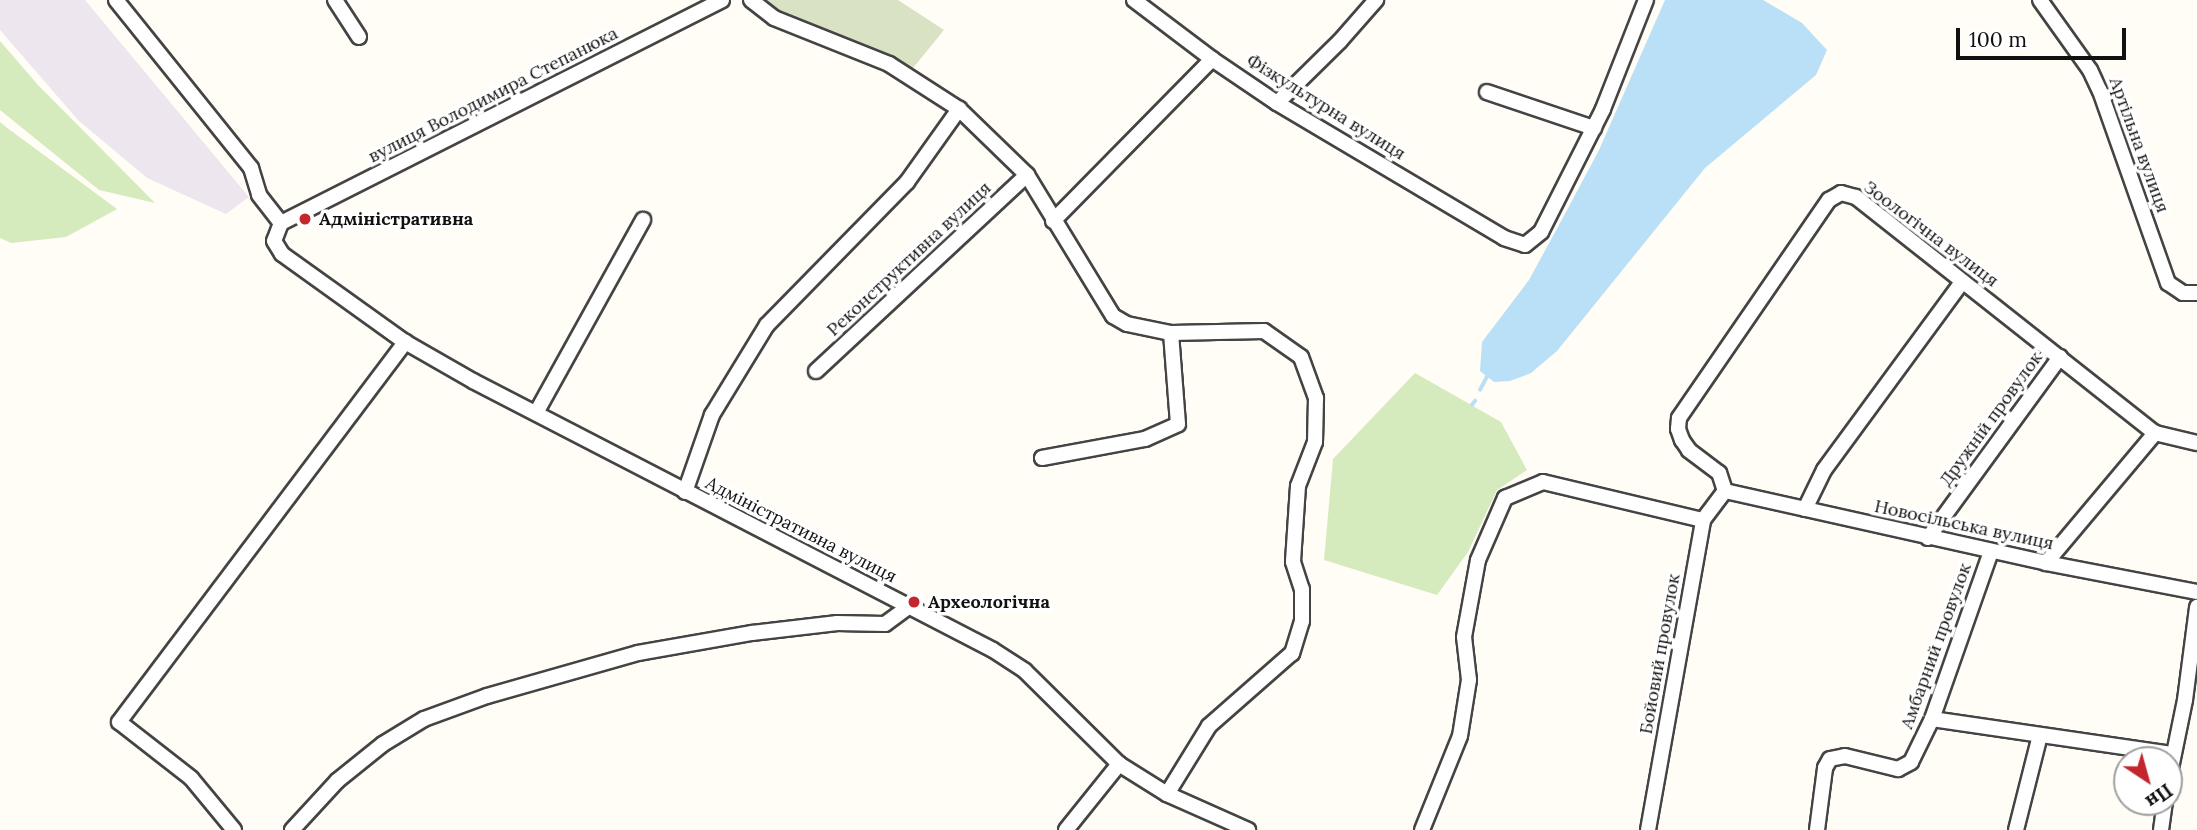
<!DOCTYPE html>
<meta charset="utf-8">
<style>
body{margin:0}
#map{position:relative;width:2197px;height:830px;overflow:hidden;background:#fffdf5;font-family:Lora,serif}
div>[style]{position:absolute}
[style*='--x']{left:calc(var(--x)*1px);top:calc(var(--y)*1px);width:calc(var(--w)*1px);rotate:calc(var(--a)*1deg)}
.industrial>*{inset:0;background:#eee6ef}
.green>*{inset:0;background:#d5ebbd}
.cemetery>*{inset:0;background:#d9e3c4}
.water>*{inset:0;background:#b9e0f7}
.stream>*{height:3.5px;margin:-1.75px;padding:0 1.75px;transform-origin:1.75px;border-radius:1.75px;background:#b9e0f7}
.roads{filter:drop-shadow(2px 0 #444) drop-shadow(-2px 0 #444) drop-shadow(0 2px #444) drop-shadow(0 -2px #444)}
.minor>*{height:14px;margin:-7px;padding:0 7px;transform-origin:7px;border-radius:7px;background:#fff}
.dots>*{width:19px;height:19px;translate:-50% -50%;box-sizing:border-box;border:4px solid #fff;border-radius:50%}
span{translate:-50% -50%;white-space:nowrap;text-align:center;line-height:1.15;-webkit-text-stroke:7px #fff;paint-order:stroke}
.street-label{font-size:18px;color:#111}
.poi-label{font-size:18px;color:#111;font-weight:700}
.left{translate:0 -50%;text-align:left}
.north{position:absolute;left:2113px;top:746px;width:70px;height:70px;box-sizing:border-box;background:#fff;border:2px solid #a0a0a0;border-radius:50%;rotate:144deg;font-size:19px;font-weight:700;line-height:28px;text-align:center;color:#111}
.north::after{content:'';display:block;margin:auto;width:24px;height:32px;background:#c4262e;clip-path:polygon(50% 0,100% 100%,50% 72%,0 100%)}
.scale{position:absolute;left:1956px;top:28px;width:170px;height:32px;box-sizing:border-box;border:4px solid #111;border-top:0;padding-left:9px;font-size:21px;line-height:24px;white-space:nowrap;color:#111;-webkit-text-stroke:5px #fff;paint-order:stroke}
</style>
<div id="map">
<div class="industrial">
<i style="clip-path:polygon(0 0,85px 0,249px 197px,226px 214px,147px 178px,78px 120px,0 30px)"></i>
</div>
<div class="green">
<i style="clip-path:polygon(0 41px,38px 85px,155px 203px,99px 190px,0 110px)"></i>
<i style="clip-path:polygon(0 122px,6px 127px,117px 209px,66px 237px,11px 243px,0 238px)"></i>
<i style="clip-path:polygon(1415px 373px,1501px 422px,1527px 470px,1497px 490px,1468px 552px,1437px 595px,1324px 560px,1333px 459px)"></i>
</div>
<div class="cemetery">
<i style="clip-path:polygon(768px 0,898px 0,944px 30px,913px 68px,764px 5px)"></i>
</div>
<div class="water">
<i style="clip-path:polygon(1665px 0,1763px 0,1802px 23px,1827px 50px,1816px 75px,1705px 168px,1557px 351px,1531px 373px,1510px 381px,1494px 382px,1480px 371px,1482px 342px,1529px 280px,1566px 212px,1599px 150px)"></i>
</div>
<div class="stream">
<i style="--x:1480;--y:390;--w:15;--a:-62"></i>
<i style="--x:1472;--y:405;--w:5;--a:-53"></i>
</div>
<div class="roads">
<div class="minor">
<i style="--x:116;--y:0;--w:216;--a:51.2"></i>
<i style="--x:251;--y:168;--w:28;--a:73"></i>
<i style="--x:259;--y:195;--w:36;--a:52"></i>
<i style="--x:335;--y:0;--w:44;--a:57"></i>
<i style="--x:751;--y:0;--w:29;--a:38"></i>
<i style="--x:774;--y:18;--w:124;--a:21.8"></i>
<i style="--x:889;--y:64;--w:83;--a:32.7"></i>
<i style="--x:959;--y:109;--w:95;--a:44.1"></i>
<i style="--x:1027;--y:175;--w:165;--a:58.6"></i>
<i style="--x:1113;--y:316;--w:16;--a:30"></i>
<i style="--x:1127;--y:324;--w:45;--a:11.6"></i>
<i style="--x:1171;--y:333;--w:93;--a:-1.2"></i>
<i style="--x:1264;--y:331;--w:45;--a:35.1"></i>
<i style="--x:1301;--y:357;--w:44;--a:69.9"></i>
<i style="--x:1316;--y:398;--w:44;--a:91.3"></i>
<i style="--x:1315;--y:442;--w:47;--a:111.1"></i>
<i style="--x:1298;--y:486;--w:76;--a:93.8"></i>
<i style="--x:1293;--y:562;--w:28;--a:72"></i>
<i style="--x:1302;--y:589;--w:32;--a:90"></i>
<i style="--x:1302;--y:621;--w:34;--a:107"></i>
<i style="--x:1292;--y:653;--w:111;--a:138.7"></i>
<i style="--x:1209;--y:726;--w:80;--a:121.7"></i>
<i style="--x:1134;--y:0;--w:98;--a:37.1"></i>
<i style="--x:1212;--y:59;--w:78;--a:34.1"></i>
<i style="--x:1277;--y:103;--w:264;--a:30.7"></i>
<i style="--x:1504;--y:238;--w:22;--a:18"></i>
<i style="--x:1525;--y:245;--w:21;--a:-39"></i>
<i style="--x:1541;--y:232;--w:138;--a:-63.2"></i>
<i style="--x:1603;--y:109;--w:117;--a:-68.5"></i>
<i style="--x:2040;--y:0;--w:86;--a:54.5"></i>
<i style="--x:2090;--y:70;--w:23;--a:65"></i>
<i style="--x:2100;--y:91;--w:204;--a:70.5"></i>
<i style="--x:2168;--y:283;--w:18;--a:34"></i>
<i style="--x:2183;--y:293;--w:14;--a:0"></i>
<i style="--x:1487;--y:92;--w:113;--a:18.6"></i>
<i style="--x:1277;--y:103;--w:88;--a:-44.5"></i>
<i style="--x:1340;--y:41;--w:55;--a:-48.7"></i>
<i style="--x:1053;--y:221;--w:227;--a:-45.5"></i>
<i style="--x:281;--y:223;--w:19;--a:111"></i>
<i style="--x:274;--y:241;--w:15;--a:58"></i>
<i style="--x:282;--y:254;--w:151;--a:35.6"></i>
<i style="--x:405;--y:342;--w:78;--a:29.8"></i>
<i style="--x:473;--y:381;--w:585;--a:27.35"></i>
<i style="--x:993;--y:650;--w:38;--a:33"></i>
<i style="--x:1025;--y:671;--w:132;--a:44.7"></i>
<i style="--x:1119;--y:764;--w:57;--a:32"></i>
<i style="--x:1167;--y:794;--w:89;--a:24"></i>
<i style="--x:281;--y:223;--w:494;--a:-26.8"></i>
<i style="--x:816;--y:371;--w:288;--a:-42.9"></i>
<i style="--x:536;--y:413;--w:221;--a:-61"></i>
<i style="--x:1042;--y:458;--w:105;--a:-10.5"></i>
<i style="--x:1145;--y:439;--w:36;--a:-24"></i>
<i style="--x:1178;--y:424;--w:91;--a:-94.4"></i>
<i style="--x:1725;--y:491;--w:19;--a:-108"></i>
<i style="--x:1719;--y:473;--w:38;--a:-143"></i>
<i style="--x:1689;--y:450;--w:12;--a:-125"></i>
<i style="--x:1682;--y:440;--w:12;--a:-110"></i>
<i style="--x:1678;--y:429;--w:11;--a:-85"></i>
<i style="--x:1679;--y:418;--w:265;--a:-55.5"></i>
<i style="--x:1829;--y:200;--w:14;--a:-30"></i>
<i style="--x:1841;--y:193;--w:16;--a:15"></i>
<i style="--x:1856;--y:197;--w:381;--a:38.3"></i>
<i style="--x:2155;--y:433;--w:43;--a:13.4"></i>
<i style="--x:1725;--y:491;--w:329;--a:12.6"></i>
<i style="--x:2046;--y:563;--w:154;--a:10.9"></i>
<i style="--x:685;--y:492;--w:82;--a:-70.7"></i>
<i style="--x:712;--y:415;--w:105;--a:-58.6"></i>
<i style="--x:767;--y:325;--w:200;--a:-45.6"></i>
<i style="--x:907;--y:182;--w:90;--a:-54.5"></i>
<i style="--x:1805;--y:509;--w:43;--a:-64"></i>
<i style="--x:1824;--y:470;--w:233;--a:-53.7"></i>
<i style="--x:1928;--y:538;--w:224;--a:-53.9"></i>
<i style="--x:2046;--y:563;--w:170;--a:-50"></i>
<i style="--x:1932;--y:719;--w:244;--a:8.3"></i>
<i style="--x:2169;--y:778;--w:80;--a:-78.4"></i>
<i style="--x:2185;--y:700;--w:94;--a:-82.6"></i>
<i style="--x:234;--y:830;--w:67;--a:-129.6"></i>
<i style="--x:191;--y:778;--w:91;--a:-142.1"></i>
<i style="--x:119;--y:722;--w:476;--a:-53"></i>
<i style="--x:292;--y:830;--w:67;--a:-47.4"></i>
<i style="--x:337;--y:781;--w:59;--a:-38.8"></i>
<i style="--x:383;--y:744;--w:48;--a:-31.4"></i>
<i style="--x:424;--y:719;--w:67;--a:-20.1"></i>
<i style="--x:487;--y:696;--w:157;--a:-15.9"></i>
<i style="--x:638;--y:653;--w:116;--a:-10"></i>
<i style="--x:752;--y:633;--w:86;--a:-6.7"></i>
<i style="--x:837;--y:623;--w:48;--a:1.2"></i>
<i style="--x:885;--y:624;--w:29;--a:-36"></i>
<i style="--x:1066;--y:830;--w:85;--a:-51.2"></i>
<i style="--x:1422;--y:830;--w:101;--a:-68"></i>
<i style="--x:1460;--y:736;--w:57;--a:-80.9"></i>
<i style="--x:1469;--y:680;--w:43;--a:-96.6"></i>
<i style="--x:1464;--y:637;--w:78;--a:-79.7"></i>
<i style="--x:1478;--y:560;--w:68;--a:-66.5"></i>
<i style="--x:1505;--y:498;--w:41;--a:-22.8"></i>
<i style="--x:1543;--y:482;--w:164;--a:13.4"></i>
<i style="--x:1648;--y:830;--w:315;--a:-79.9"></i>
<i style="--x:1703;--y:520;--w:36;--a:-53"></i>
<i style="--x:1817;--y:830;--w:63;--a:-82.6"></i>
<i style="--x:1825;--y:768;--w:10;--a:-61"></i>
<i style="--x:1830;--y:759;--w:15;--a:-11"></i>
<i style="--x:1845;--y:756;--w:55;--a:13.8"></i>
<i style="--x:1898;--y:769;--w:15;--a:-28"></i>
<i style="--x:1911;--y:762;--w:48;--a:-64"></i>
<i style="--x:1932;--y:719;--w:178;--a:-70.6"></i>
<i style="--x:2016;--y:830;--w:98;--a:-75.8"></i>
<i style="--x:2161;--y:830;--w:28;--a:-82"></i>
</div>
</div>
<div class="dots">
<i style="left:305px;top:219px;background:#c4262e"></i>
<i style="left:914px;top:602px;background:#c4262e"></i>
</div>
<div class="street-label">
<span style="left:493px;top:95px;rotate:-27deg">вулиця Володимира Степанюка</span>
<span style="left:1326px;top:107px;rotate:32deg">Фізкультурна вулиця</span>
<span style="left:2139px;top:145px;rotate:70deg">Артільна вулиця</span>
<span style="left:1931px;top:234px;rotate:37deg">Зоологічна вулиця</span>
<span style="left:909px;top:259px;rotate:-43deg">Реконструктивна вулиця</span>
<span style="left:1991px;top:419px;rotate:-54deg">Дружній провулок</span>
<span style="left:1964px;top:525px;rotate:12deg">Новосільська вулиця</span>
<span style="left:801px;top:530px;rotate:27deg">Адміністративна вулиця</span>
<span style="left:1936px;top:646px;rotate:-70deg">Амбарний провулок</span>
<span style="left:1660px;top:654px;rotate:-80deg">Бойовий провулок</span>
</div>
<div class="poi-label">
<span class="left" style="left:319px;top:219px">Адміністративна</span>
<span class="left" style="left:928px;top:602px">Археологічна</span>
</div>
<div class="north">Пн</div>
<div class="scale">100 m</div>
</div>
